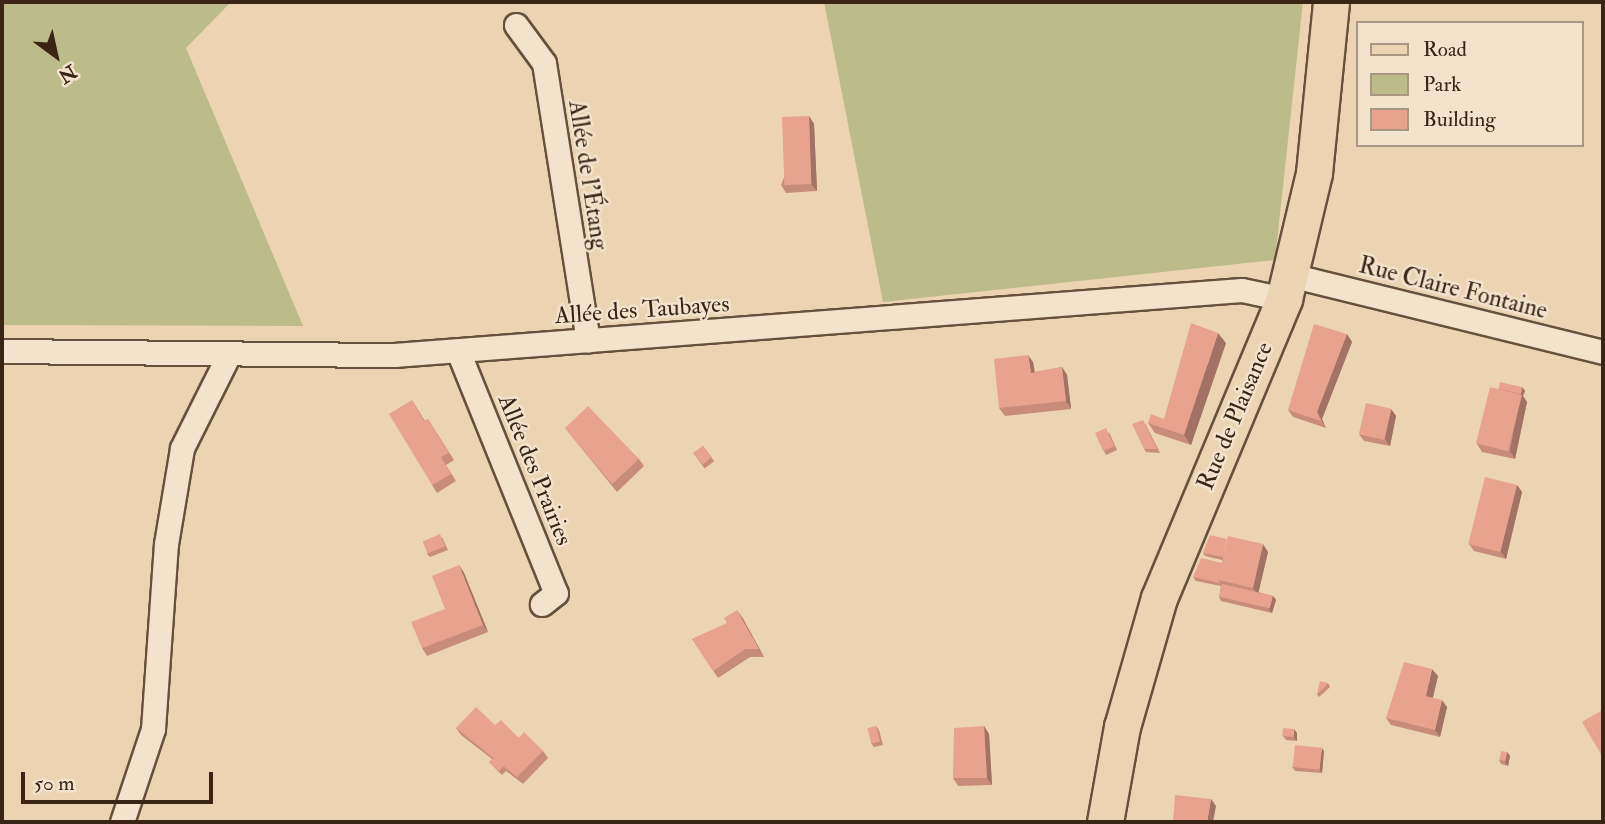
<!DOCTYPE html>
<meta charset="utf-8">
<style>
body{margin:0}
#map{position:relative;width:1605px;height:824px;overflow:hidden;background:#ecd4b2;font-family:"IM FELL Double Pica",serif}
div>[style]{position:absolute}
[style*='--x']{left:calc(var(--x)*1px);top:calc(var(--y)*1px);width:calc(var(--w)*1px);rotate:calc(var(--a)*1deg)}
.green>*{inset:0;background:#bbbc89}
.roads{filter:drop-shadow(2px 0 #66513c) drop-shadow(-2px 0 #66513c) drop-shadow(0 2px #66513c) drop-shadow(0 -2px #66513c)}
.street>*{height:23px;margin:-11.5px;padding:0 11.5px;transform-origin:11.5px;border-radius:11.5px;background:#f3e3cd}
.primary>*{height:35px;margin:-17.5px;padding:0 17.5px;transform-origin:17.5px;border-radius:17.5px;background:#ecd4b2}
.wall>*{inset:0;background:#c88c7b;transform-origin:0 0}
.shaded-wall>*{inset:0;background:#a27264}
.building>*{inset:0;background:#e8a38f;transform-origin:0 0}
span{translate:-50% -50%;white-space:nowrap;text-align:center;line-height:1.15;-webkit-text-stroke:5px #f3e3cd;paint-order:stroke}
.street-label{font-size:24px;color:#3a2515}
.frame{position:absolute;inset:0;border:4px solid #3a2515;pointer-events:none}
.legend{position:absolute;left:1356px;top:21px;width:228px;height:126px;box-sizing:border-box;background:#f3e3cd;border:2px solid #a99783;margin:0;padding:9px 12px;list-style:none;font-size:21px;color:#3a2515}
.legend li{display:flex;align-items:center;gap:14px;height:35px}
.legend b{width:35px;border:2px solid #a99783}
.north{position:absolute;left:21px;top:21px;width:70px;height:70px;-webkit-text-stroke:5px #f3e3cd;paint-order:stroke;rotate:147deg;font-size:19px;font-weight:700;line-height:28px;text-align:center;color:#3a2515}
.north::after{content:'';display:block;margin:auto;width:24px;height:32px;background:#3a2515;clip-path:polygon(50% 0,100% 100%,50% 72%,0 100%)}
.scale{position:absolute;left:21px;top:772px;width:192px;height:32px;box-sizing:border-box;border:4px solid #3a2515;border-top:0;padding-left:9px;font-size:21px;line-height:24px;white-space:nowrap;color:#3a2515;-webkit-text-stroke:5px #f3e3cd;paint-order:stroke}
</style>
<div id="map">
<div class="green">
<i style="clip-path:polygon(2px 2px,231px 2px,186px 48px,303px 326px,2px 325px)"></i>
<i style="clip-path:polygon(824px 2px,1303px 2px,1275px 260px,883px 302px)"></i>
</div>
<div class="roads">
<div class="street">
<i style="--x:516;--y:25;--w:47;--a:53.6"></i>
<i style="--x:544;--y:63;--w:281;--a:81"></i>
<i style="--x:1290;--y:275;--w:322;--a:13.8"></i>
<i style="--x:2;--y:351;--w:392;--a:0.6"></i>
<i style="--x:394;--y:355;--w:850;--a:-4.38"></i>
<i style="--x:1242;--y:290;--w:43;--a:12.1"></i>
<i style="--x:458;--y:351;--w:261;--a:68"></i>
<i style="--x:556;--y:593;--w:18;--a:142"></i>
<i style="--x:122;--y:822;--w:98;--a:-71.6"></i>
<i style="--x:153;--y:729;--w:185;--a:-86"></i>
<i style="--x:166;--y:544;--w:97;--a:-80.5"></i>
<i style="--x:182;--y:448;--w:103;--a:-63.4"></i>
</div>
<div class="primary">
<i style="--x:1105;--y:822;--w:97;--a:-79.9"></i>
<i style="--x:1122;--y:727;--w:134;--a:-74"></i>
<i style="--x:1159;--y:598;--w:324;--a:-67.3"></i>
<i style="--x:1284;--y:299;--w:130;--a:-76.6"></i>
<i style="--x:1314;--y:173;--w:172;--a:-84.3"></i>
</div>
</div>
<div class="wall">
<i style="clip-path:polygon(809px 116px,814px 124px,817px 191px,786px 193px,781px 185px)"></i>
<i style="clip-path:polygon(1347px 334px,1352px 342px,1322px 419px,1326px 428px,1293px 417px,1288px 410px)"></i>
<i style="clip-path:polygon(1226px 343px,1191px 445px,1155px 433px,1148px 423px,1164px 419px)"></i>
<i style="clip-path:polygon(1033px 362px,1035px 372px,1062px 367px,1067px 375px,1071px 409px,1005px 416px,999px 408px)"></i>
<i style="clip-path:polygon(1522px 387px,1525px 391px,1523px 396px,1527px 402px,1515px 459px,1482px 452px,1477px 444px,1498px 389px)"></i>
<i style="clip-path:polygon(412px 400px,425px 421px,428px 419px,454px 460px,446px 465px,456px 481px,437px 493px,432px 485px)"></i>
<i style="clip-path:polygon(1391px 409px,1396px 416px,1390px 446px,1364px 441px,1359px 434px)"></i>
<i style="clip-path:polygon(1145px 423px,1160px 453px,1146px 452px,1144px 449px)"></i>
<i style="clip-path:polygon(565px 428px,639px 459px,644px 466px,617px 492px)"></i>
<i style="clip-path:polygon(1109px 432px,1117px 450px,1106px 455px,1104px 451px)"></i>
<i style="left:703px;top:446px;width:19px;height:12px;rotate:54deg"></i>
<i style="clip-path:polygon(1517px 485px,1522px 492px,1506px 559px,1474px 551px,1469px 544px)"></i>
<i style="clip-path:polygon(442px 537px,448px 550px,430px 557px,427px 554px)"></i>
<i style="clip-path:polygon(1268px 552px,1258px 592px,1273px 596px,1276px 600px,1272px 613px,1221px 601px,1219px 597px,1221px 586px,1196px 581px,1193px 577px,1222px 563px,1222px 560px,1205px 556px,1203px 553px)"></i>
<i style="clip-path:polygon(459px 565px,464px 573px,488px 632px,427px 656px,422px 648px,445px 609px)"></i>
<i style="clip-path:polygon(742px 617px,764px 657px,750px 657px,718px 678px,692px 639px)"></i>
<i style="clip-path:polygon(1438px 676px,1433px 698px,1447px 707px,1440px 737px,1391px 725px,1386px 718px)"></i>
<i style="clip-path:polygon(1328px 683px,1330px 687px,1319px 697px,1317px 694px)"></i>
<i style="clip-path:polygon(495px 725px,543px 751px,548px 758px,523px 784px,506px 771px,502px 775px,489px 762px,492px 759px,461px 735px,456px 728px)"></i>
<i style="clip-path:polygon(876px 726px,879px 730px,883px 745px,874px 747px,871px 743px)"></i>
<i style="clip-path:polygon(984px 726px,989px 734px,992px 785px,958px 786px,953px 778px)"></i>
<i style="clip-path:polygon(1297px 733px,1297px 741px,1286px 740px,1283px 736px)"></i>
<i style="clip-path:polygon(1324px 751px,1322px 773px,1295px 771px,1292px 767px)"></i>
<i style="clip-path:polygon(1507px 752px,1510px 756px,1508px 766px,1501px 764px,1499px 760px)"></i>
</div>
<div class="shaded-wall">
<i style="clip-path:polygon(809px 116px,814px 124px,817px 191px,811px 184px)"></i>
<i style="clip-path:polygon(1218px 333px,1226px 343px,1191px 445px,1184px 435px)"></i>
<i style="clip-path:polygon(1347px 334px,1352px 342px,1322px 419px,1326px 428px,1317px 412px)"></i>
<i style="clip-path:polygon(1028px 355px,1033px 362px,1036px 380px,1031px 373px)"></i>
<i style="clip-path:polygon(1062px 367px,1067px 375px,1071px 409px,1066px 401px)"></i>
<i style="clip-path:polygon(1522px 387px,1525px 391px,1523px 396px,1527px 402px,1515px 459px,1510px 451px)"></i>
<i style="clip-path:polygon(1391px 409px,1396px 416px,1390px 446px,1385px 439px)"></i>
<i style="clip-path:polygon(1517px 485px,1522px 492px,1506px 559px,1500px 551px)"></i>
<i style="clip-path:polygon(1263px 544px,1268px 552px,1258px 595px,1253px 588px)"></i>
<i style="clip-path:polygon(459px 565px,464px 573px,488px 632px,483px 625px)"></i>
<i style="clip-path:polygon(1273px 596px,1276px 600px,1272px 613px,1269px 610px)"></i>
<i style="clip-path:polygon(737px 610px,742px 617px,764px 657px,759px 649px)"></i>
<i style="clip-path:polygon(1432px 669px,1438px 676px,1431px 704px,1426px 696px)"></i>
<i style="clip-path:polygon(1442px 700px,1447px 707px,1440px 737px,1435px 730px)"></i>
<i style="clip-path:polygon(984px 726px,989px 734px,992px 785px,987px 778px)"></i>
<i style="clip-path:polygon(1294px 729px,1297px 733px,1297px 741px,1294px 737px)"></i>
<i style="clip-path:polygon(1322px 748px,1324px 751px,1322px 773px,1319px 769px)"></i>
<i style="clip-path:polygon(1507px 752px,1510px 756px,1508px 766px,1505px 762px)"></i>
<i style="clip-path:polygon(1211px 799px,1216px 806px,1213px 822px,1207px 822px)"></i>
</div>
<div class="building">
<i style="left:809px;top:116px;width:68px;height:27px;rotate:88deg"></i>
<i style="clip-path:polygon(1191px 323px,1218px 333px,1184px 435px,1148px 423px,1151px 414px,1164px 419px)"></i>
<i style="clip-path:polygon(1314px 324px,1347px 334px,1317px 412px,1321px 421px,1288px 410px)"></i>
<i style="clip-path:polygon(1028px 355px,1031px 373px,1062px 367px,1066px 401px,999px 408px,994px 359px)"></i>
<i style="left:1500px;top:382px;width:23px;height:7px;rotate:13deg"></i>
<i style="left:1490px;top:387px;width:33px;height:58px;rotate:14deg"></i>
<i style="clip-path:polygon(412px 400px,424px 421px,428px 419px,449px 453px,441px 457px,451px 474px,432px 485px,389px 414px)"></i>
<i style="left:1366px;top:403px;width:26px;height:32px;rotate:13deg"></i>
<i style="clip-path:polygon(588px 406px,639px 459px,612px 484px,565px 428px)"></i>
<i style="clip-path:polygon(1143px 420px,1157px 449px,1144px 449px,1132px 424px)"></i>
<i style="left:1106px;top:428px;width:20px;height:12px;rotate:66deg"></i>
<i style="left:703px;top:446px;width:14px;height:12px;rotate:51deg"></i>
<i style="left:1485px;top:477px;width:33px;height:69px;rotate:14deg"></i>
<i style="left:440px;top:534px;width:13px;height:19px;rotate:67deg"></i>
<i style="clip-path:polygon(1210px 535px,1227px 539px,1223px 557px,1203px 553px)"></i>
<i style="left:1228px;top:536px;width:36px;height:45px;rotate:13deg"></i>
<i style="clip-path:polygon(1201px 558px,1222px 563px,1218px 580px,1220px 583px,1193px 577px)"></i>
<i style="clip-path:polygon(459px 565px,483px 625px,422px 648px,411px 622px,445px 609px,432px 576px)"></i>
<i style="left:1222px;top:584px;width:52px;height:13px;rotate:13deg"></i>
<i style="clip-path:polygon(737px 610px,759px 649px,745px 649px,713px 671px,692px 639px,727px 623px,724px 618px)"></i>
<i style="clip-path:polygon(1404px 662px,1432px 669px,1426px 696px,1442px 700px,1435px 730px,1386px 718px)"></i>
<i style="clip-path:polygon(1320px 681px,1328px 683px,1317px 694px)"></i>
<i style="clip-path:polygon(476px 707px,495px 725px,501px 720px,519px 738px,524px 732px,543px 751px,517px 777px,456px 728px)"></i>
<i style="clip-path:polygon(1603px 709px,1603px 747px,1588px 721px)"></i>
<i style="clip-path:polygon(1600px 711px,1588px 721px,1603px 747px,1603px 753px,1601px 754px,1582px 722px)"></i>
<i style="left:876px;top:726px;width:16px;height:9px;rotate:75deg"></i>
<i style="clip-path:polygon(984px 726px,987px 778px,953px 778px,954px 728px)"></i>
<i style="left:1283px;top:728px;width:11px;height:8px;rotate:5deg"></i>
<i style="left:1295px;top:745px;width:27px;height:22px;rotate:6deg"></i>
<i style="left:1501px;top:751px;width:6px;height:9px;rotate:9deg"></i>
<i style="clip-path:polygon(493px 758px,504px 766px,499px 771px,489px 762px)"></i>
<i style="clip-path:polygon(1175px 795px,1211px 799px,1207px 822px,1173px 822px)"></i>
</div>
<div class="street-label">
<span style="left:588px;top:175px;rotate:81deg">Allée de l'Étang</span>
<span style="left:1453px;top:288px;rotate:14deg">Rue Claire Fontaine</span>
<span style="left:642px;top:310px;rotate:-4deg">Allée des Taubayes</span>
<span style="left:1235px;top:416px;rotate:-67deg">Rue de Plaisance</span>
<span style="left:535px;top:470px;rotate:68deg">Allée des Prairies</span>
</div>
<div class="frame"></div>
<ul class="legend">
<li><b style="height:9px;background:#ecd4b2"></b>Road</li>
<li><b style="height:19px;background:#bbbc89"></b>Park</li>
<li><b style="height:19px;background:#e8a38f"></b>Building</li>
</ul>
<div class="north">N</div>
<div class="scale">50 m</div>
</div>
